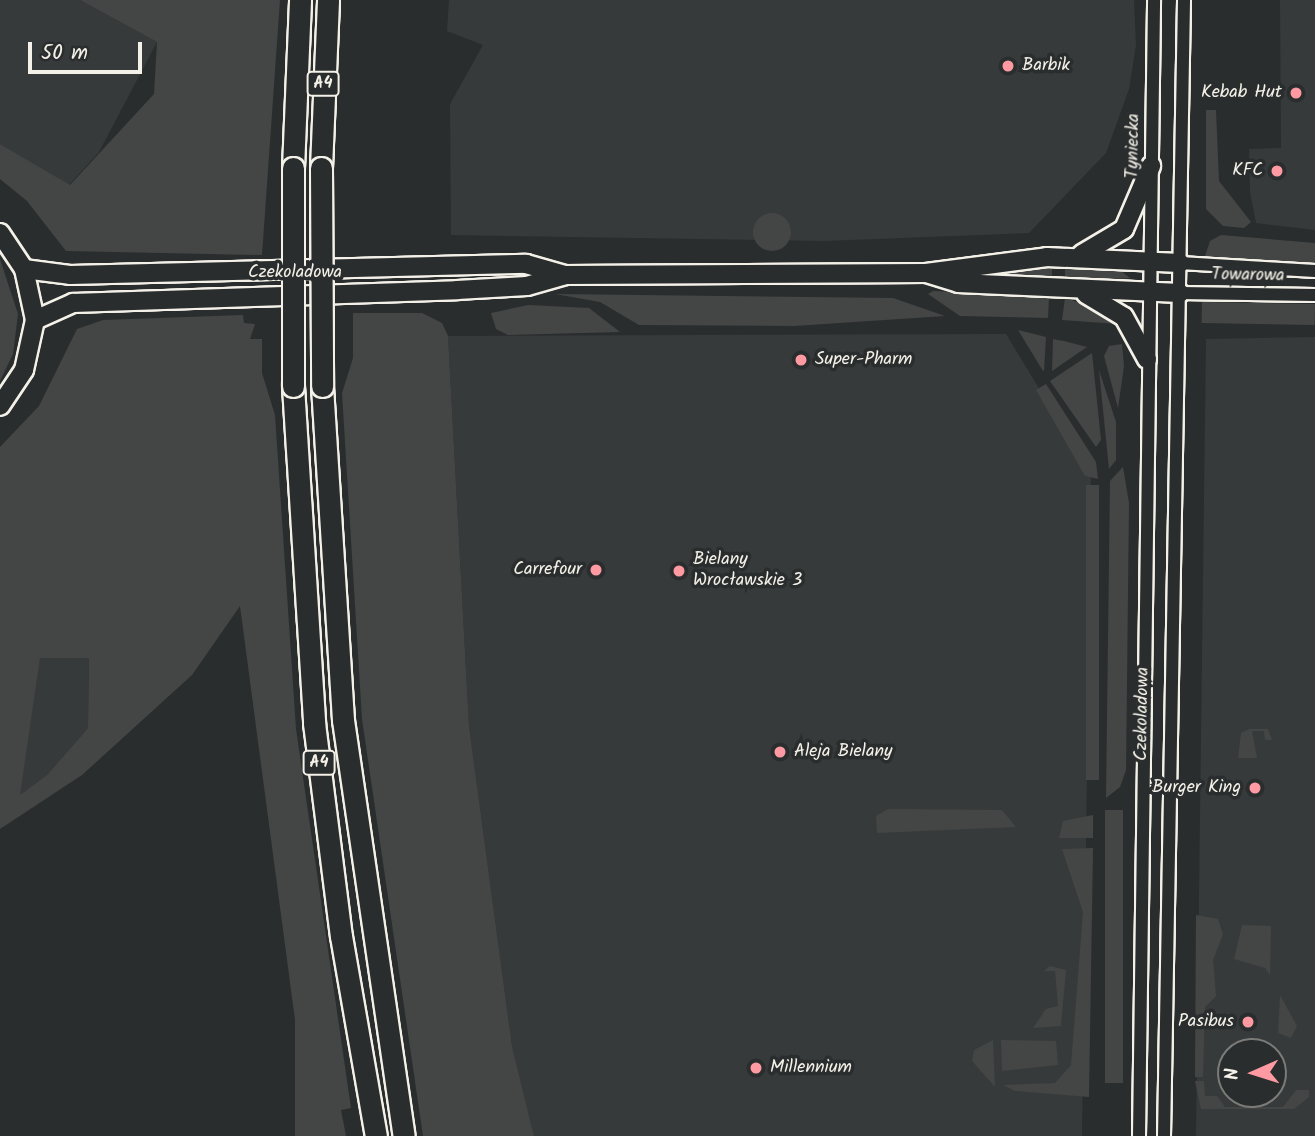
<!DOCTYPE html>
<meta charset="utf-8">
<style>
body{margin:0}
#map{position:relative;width:1315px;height:1136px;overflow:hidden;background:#2a2d2e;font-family:Kalam,sans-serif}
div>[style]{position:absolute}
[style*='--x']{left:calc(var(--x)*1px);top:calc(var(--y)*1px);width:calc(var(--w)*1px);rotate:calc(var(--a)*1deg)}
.built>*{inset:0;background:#373a3a}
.green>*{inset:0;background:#444645;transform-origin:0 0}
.round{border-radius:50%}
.roads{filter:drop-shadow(2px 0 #f4f1e8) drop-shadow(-2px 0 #f4f1e8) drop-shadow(0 2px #f4f1e8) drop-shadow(0 -2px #f4f1e8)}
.street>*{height:12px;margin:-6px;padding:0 6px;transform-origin:6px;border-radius:6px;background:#2a2d2e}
.secondary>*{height:18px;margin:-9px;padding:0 9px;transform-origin:9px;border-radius:9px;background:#2a2d2e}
.highway>*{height:21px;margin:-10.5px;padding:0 10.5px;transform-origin:10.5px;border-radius:10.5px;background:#2a2d2e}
.bridges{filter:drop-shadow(2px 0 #f4f1e8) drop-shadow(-2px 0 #f4f1e8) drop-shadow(0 2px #f4f1e8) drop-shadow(0 -2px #f4f1e8)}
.highway-bridge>*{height:21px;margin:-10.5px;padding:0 10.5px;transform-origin:10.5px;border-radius:10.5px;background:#2a2d2e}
.dots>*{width:19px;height:19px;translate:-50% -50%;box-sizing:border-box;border:4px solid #2a2d2e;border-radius:50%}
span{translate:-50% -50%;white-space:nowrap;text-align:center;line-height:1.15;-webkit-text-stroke:7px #2a2d2e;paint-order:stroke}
.shield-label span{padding:2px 5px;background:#2a2d2e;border:2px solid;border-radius:5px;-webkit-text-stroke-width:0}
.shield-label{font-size:16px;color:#f4f1e8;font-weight:700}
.poi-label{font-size:18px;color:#f4f1e8}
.left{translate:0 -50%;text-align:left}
.right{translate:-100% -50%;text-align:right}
.street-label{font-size:18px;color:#f4f1e8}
.north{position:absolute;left:1217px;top:1038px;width:70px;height:70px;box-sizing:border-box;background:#2a2d2e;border:2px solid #7b7b78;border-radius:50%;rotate:267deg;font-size:19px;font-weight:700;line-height:28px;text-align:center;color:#f4f1e8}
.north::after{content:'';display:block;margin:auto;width:24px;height:32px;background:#ff9aa2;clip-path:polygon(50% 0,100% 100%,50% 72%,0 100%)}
.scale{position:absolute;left:28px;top:42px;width:114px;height:32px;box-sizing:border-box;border:4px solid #f4f1e8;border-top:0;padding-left:9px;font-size:21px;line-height:24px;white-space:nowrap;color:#f4f1e8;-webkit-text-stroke:5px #2a2d2e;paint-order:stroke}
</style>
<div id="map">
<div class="built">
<i style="clip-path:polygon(0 0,80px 0,157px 42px,99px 152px,69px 185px,0 144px)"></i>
<i style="clip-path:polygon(449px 0,1134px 0,1136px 45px,1129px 89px,1106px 153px,1029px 233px,824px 241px,451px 235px,450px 104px,483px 45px,447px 31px)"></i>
<i style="clip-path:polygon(1280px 0,1315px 0,1315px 230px,1256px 223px,1250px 192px,1249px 149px,1281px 148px)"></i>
<i style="clip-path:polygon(1006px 334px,1091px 474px,1082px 1136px,534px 1136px,512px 1046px,469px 726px,448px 336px)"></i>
<i style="clip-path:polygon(evenodd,1315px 337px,1315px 1136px,1196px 1136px,1206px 339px,1315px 337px,1231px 1052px,1273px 1052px,1273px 1094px,1231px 1094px,1231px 1052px)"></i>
<i style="clip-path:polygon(40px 657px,89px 657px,88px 728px,47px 775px,19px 796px)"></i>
</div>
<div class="green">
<i style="clip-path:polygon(80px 0,280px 0,262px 255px,66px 251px,27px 201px,0 179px,0 144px,70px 185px,154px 94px,157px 42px)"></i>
<i style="clip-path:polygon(1206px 110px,1216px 110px,1219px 181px,1251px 222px,1244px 228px,1223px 226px,1206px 209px)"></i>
<i class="round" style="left:753px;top:213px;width:38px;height:38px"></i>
<i style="clip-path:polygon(1221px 235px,1315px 243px,1315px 264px,1205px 256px,1210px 241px)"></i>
<i style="clip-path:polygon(0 259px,18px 314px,13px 354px,0 381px)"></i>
<i style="clip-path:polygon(1052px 266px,1052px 280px,987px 275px,989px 270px)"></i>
<i style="clip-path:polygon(1065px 266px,1117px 268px,1130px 278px,1065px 282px)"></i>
<i style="clip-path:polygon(933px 291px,1049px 296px,1048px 318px,960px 316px,928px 294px)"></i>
<i style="clip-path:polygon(555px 294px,893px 298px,945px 316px,794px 326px,639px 325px,600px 302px)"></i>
<i style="clip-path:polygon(1065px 298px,1106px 312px,1118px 324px,1062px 320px)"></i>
<i style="left:1202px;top:302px;width:113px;height:21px;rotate:1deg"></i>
<i style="clip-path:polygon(528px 305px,589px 308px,620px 332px,508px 335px,496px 329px,491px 313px)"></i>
<i style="clip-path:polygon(353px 313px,422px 313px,442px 323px,448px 336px,469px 726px,512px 1046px,534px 1136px,423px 1136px,362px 719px,342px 393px,353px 358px)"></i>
<i style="clip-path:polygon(evenodd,243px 315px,244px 323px,255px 324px,250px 339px,262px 339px,262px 373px,275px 415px,296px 729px,351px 1108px,341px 1110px,346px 1136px,295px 1136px,295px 1020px,240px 606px,192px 675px,82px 775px,0 829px,0 447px,39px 406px,77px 329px,103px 320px,243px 315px,40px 658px,89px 658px,88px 728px,47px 775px,20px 795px,40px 658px)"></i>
<i style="clip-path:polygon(1018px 330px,1046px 337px,1044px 371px,1043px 371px)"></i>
<i style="clip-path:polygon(1053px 339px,1064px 341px,1087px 347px,1052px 371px)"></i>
<i style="clip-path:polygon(1122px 344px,1124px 366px,1118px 408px,1104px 356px,1109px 346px)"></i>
<i style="clip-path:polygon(1092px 353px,1101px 440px,1096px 447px,1050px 381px)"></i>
<i style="clip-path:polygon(1099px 370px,1116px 422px,1116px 460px,1109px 469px)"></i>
<i style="clip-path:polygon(1046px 384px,1096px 462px,1098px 479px,1085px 476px,1036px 390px)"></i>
<i style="clip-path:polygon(1123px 467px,1129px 503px,1126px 770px,1120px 787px,1106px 798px,1110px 481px)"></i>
<i style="left:1086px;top:485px;width:13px;height:295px"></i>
<i style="clip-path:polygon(1268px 729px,1272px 740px,1265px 740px,1264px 731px,1252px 731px,1257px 758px,1238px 758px,1241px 733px,1249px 729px)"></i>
<i style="clip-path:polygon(888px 809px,1002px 810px,1016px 827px,877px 833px,876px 816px)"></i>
<i style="left:1123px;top:810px;width:273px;height:18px;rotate:90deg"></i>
<i style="clip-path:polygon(1093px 815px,1093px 838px,1059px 838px,1063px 821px)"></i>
<i style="clip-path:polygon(1093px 848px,1089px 1097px,1015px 1091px,1003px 1085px,1055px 1083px,1071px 1065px,1083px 912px,1062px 849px)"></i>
<i style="clip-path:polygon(1196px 915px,1218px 919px,1223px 934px,1213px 960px,1216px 996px,1205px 1007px,1203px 1077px,1195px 1077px)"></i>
<i style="clip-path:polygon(1242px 925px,1271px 926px,1270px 975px,1265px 968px,1234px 959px)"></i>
<i style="clip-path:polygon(1050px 966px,1066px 970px,1061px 1026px,1033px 1028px,1046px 1009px,1058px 1006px,1055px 971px,1044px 971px)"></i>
<i style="clip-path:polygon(1280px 995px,1297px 1026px,1291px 1038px,1278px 1033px)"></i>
<i style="clip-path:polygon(993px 1040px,995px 1087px,972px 1061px,974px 1050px)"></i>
<i style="clip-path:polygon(1001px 1040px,1056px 1041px,1058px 1065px,1002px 1071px)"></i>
<i style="clip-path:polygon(1195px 1081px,1204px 1081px,1205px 1096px,1217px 1096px,1225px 1107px,1283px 1107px,1296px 1090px,1309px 1090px,1309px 1097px,1294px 1109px,1201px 1109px)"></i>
</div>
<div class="roads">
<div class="street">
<i style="--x:1180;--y:263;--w:135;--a:3.4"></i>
<i style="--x:1180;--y:293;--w:135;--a:0.8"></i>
<i style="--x:1139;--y:1136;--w:1136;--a:-89.24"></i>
<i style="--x:1164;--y:1136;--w:1136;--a:-88.99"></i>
</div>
<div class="secondary">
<i style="--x:0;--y:233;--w:43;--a:56.3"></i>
<i style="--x:24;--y:269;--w:52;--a:77.8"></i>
<i style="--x:35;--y:320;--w:51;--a:102.4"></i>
<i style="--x:24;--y:370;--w:43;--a:123.7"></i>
<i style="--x:1082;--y:254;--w:49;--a:-30.8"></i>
<i style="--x:1124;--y:229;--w:69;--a:-66.8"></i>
<i style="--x:24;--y:269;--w:46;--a:7.4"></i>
<i style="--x:70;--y:275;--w:456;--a:-1.4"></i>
<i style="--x:526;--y:264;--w:41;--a:15.8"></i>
<i style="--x:926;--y:273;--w:34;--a:17"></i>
<i style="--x:958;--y:283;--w:222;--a:2.6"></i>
<i style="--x:1086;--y:294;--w:44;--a:31.2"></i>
<i style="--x:1124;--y:317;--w:48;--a:61.3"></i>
<i style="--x:35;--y:320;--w:42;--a:-24.1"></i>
<i style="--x:73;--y:303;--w:384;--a:-1.9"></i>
<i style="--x:457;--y:290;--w:70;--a:-3.3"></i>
<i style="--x:527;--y:286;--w:40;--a:-16"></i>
<i style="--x:565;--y:275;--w:361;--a:-0.3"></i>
<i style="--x:926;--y:273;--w:122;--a:-7.5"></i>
<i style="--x:1047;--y:257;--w:133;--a:2.6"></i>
</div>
<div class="highway">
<i style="--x:293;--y:168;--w:168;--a:-87.6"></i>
<i style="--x:321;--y:168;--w:168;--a:-87.6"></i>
<i style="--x:293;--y:386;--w:338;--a:86.4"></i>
<i style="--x:314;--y:723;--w:215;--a:82.8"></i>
<i style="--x:341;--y:936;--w:203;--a:80.1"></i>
<i style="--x:322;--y:386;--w:335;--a:86.4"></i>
<i style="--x:343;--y:720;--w:420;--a:81.7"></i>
</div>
</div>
<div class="bridges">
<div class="highway-bridge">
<i style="--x:293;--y:168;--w:218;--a:90"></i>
<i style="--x:321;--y:168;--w:218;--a:89.7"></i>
</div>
</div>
<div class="dots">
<i style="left:1008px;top:66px;background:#ff9aa2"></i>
<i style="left:1296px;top:93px;background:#ff9aa2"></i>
<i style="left:1277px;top:171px;background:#ff9aa2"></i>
<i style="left:801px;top:360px;background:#ff9aa2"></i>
<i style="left:596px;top:570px;background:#ff9aa2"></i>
<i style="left:679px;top:571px;background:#ff9aa2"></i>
<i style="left:780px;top:752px;background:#ff9aa2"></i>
<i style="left:1255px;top:788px;background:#ff9aa2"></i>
<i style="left:1248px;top:1022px;background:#ff9aa2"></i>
<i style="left:756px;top:1068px;background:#ff9aa2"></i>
</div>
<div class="shield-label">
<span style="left:323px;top:84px">A4</span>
<span style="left:319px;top:763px">A4</span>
</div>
<div class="poi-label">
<span class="left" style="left:1022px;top:66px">Barbik</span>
<span class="right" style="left:1282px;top:93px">Kebab Hut</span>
<span class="right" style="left:1263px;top:171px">KFC</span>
<span class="left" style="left:815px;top:360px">Super-Pharm</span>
<span class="left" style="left:693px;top:571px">Bielany<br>Wrocławskie 3</span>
<span class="right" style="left:582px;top:570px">Carrefour</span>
<span class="left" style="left:794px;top:752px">Aleja Bielany</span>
<span class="right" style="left:1241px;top:788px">Burger King</span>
<span class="right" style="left:1234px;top:1022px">Pasibus</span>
<span class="left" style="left:770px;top:1068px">Millennium</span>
</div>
<div class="street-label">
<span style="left:1134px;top:146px;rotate:-89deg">Tyniecka</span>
<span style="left:295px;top:273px">Czekoladowa</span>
<span style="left:1248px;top:276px;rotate:1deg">Towarowa</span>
<span style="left:1143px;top:714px;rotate:-89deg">Czekoladowa</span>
</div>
<div class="north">N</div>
<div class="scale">50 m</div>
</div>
